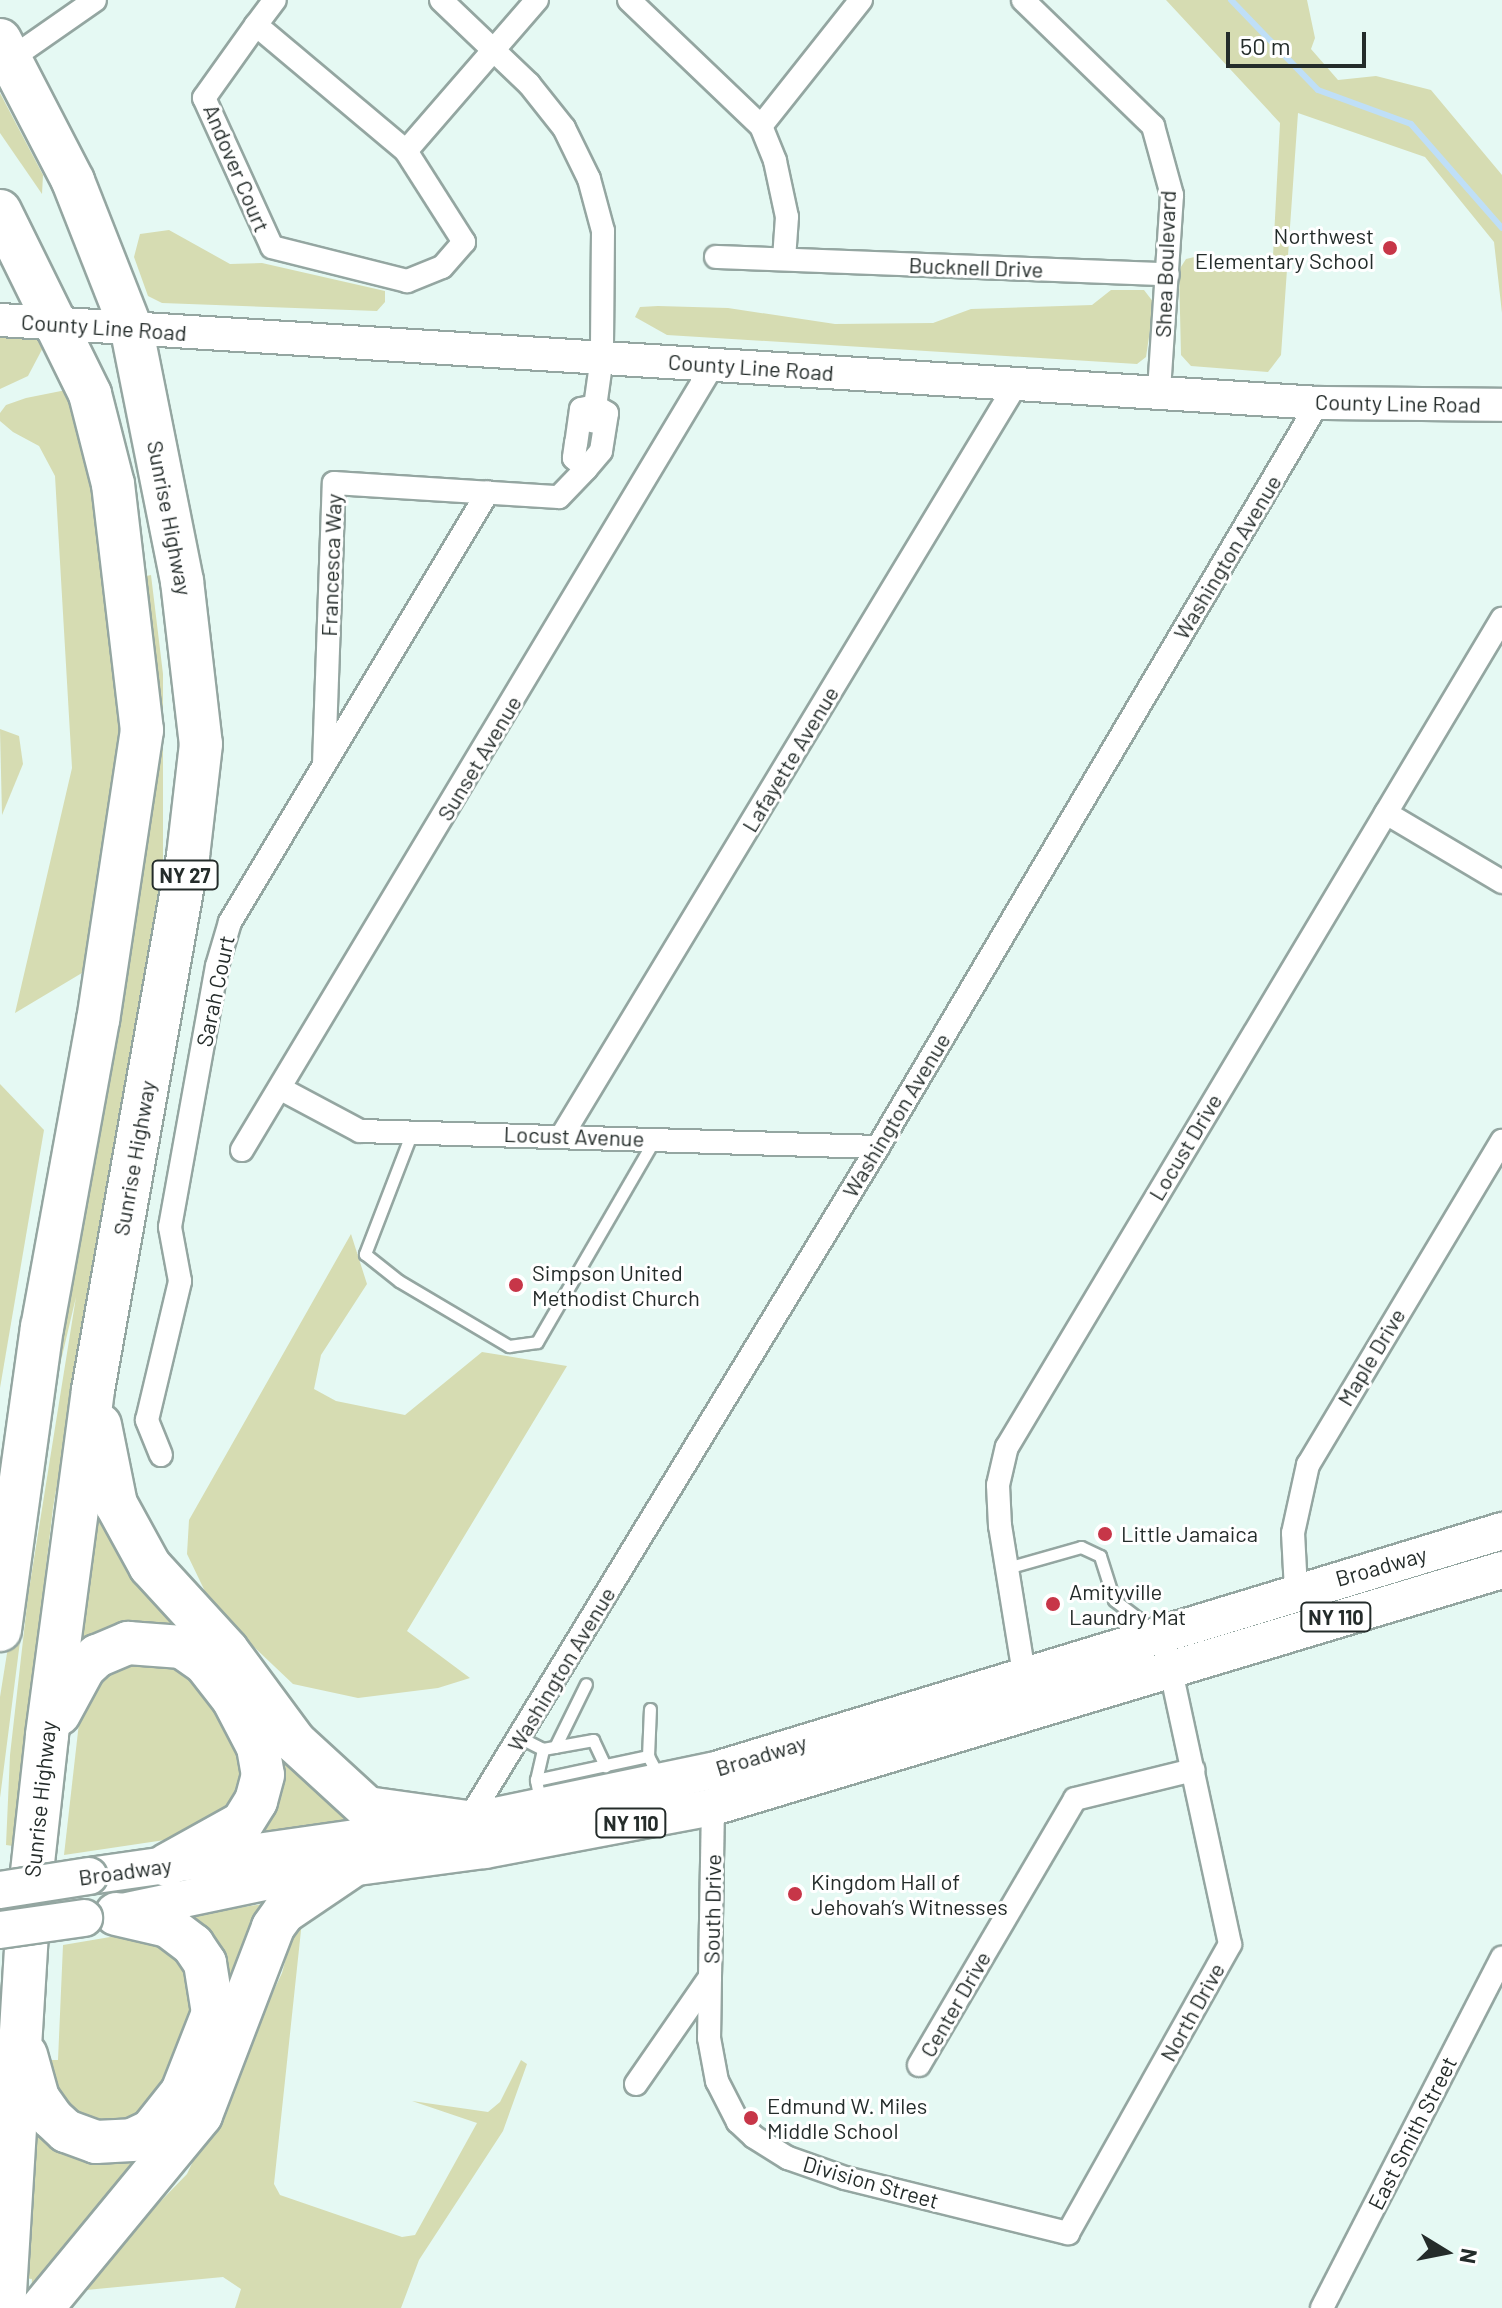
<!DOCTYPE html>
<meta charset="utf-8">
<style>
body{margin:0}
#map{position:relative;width:1502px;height:2308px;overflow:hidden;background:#e5f9f3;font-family:Barlow,sans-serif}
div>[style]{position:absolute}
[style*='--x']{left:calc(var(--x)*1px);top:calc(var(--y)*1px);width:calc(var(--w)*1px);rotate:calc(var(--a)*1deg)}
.green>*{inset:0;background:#d6dcb2}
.stream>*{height:6px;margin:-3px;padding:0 3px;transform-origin:3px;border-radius:3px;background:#bfdff7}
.roads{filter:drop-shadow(2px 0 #94a6a1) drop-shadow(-2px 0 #94a6a1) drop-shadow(0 2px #94a6a1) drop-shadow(0 -2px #94a6a1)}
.lane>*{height:11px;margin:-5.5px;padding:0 5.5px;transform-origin:5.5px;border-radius:5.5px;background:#fff}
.street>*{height:22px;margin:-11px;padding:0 11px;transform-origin:11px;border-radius:11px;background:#fff}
.secondary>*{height:32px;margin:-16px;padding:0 16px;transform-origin:16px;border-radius:16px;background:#fff}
.primary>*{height:36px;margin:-18px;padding:0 18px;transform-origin:18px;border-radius:18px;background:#fff}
.highway>*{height:42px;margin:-21px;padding:0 21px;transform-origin:21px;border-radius:21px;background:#fff}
.bridges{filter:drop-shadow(2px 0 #94a6a1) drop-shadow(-2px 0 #94a6a1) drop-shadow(0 2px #94a6a1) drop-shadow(0 -2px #94a6a1)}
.primary-bridge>*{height:36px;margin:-18px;padding:0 18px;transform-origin:18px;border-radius:18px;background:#fff}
.dots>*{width:22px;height:22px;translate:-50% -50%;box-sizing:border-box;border:4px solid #fff;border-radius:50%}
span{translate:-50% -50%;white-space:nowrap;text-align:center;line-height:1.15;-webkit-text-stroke:6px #fff;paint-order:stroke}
.shield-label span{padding:2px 6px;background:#fff;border:2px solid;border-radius:6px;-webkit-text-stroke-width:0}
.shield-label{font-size:20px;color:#242c2a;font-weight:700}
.street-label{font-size:22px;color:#242c2a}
.poi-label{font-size:22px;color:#242c2a}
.right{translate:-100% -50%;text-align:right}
.left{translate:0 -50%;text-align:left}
.north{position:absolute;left:1406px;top:2212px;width:80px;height:80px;-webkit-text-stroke:6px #fff;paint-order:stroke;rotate:100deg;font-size:22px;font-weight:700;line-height:32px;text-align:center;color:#242c2a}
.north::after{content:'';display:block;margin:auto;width:28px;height:36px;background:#242c2a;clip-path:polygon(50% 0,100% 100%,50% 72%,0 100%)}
.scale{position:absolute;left:1226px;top:32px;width:140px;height:36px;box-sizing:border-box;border:4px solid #242c2a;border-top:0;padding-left:10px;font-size:24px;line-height:28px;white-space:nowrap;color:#242c2a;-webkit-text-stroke:6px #fff;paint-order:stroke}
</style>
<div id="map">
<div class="green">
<i style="clip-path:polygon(1166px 0,1307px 0,1315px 38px,1311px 49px,1338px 80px,1376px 76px,1431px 90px,1502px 175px,1502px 313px,1494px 242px,1425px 157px,1298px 113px,1281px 355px,1268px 372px,1191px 366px,1181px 355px,1179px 270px,1186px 259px,1203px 255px,1241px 263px,1273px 256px,1280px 123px)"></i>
<i style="clip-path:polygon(0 93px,43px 175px,42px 194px,0 133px)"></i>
<i style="clip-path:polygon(169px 230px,230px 264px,262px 263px,385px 291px,385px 302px,377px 311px,162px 303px,148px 296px,134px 257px,140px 234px)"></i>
<i style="clip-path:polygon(1111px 290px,1144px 290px,1154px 303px,1146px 357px,1137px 364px,667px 335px,635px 317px,640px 307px,658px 306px,728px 308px,835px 324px,933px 323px,971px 309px,1092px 305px)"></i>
<i style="clip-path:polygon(0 320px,56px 323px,28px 376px,0 389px)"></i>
<i style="clip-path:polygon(86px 386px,135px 639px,107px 958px,15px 1013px,72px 768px,55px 476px,39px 446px,13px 432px,0 421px,0 413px,6px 405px,26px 398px)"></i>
<i style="clip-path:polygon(151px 575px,163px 674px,163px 866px,53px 1508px,13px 1846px,6px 1845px,10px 1755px,28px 1596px,76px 1297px,50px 1407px,0 1798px,0 1697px,76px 1222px,137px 578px)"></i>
<i style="clip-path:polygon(0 729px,19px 736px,23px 764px,2px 815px)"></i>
<i style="clip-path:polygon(0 1084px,44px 1130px,0 1388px)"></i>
<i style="clip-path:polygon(351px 1234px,367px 1284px,321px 1355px,314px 1389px,336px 1401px,405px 1415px,482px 1352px,567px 1366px,407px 1631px,470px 1678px,438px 1688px,358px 1698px,293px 1684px,213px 1608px,187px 1554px,189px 1520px)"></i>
<i style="clip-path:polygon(96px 1478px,112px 1519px,106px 1530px,182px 1627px,76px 1658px)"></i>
<i style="clip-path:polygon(173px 1653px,241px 1746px,246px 1792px,205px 1834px,64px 1855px,80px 1714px,87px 1694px,109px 1668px)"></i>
<i style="clip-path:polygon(265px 1744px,354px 1818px,249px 1836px)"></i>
<i style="clip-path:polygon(269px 1903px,236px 1996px,181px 1917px)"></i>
<i style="clip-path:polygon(302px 1921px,274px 2184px,280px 2195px,402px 2237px,415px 2235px,477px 2123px,412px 2101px,488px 2112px,500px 2102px,521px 2060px,527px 2064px,503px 2131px,419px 2260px,401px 2308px,235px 2308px,241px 2289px,223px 2277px,86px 2290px,130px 2233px,187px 2174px,282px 1973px,293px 1932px)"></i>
<i style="clip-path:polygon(128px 1934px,182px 1952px,193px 2017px,156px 2115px,89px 2133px,51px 2085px,50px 2060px,58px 2060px,63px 1945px)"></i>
<i style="clip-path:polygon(28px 2115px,150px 2151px,31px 2293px,32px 2279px,24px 2278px)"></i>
</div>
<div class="stream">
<i style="--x:1231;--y:0;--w:125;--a:46"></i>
<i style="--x:1318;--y:90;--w:99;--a:20.1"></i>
<i style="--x:1411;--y:124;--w:138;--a:48.8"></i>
</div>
<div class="roads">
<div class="lane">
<i style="--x:412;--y:1132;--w:131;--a:111.1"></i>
<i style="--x:365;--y:1254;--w:43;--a:38.5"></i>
<i style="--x:399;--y:1281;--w:128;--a:30.6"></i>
<i style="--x:509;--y:1346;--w:28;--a:-8"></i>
<i style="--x:537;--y:1342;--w:233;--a:-59.9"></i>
<i style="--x:1007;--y:1568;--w:77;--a:-15.8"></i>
<i style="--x:1081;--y:1547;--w:21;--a:25"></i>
<i style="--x:1100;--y:1556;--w:46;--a:72.3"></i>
<i style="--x:1114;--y:1600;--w:30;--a:37"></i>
<i style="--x:1138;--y:1618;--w:20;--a:75"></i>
<i style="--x:519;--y:1737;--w:27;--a:27"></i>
<i style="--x:555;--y:1747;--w:70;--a:-63.8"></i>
<i style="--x:648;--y:1756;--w:47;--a:-87.6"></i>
<i style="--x:536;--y:1780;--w:32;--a:-77"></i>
<i style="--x:543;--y:1749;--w:51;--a:-10.2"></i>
<i style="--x:593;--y:1740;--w:29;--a:65"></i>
<i style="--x:541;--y:1804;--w:25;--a:-102"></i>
<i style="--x:536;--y:1780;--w:115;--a:-12.1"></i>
<i style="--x:648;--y:1756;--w:24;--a:62"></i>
</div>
<div class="street">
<i style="--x:441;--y:0;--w:122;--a:43.7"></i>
<i style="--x:529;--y:84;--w:56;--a:51.5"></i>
<i style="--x:564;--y:128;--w:57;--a:63.9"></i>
<i style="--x:589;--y:179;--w:54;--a:74.9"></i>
<i style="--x:603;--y:231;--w:126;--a:90.5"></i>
<i style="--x:602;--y:357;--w:65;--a:98"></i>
<i style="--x:629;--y:0;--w:182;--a:43.7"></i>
<i style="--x:761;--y:126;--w:38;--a:68"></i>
<i style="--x:775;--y:161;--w:57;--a:77.9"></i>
<i style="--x:787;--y:217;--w:42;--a:94.1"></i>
<i style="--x:1023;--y:0;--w:181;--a:44.1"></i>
<i style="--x:1153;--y:126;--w:72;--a:74.6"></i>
<i style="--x:1172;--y:195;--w:197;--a:93.8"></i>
<i style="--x:256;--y:25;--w:196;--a:40"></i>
<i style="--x:406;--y:151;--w:108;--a:57.5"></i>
<i style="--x:464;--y:242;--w:33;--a:131"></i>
<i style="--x:442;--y:267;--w:38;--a:158"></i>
<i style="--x:407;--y:281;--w:139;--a:-165.9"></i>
<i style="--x:272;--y:247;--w:164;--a:-114.5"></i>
<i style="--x:204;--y:98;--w:90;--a:-54.5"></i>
<i style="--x:256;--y:25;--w:31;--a:-53"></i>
<i style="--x:12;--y:58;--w:101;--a:-34.9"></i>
<i style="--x:761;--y:126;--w:161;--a:-51.6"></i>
<i style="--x:406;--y:151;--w:200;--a:-49.1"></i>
<i style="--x:716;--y:257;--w:452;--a:2.2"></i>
<i style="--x:324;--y:764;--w:281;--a:-88"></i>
<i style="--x:334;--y:483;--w:225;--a:3.6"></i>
<i style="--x:559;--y:497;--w:39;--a:-46"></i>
<i style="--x:586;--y:469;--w:23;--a:-50"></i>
<i style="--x:601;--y:451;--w:38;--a:-81"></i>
<i style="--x:607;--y:413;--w:14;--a:-150"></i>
<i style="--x:595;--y:406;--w:14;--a:168"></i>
<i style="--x:581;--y:409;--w:34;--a:98"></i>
<i style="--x:576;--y:443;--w:15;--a:98"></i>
<i style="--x:574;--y:458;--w:16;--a:43"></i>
<i style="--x:1386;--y:813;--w:135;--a:30.7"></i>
<i style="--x:281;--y:1089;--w:89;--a:28"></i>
<i style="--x:360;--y:1131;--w:518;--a:1.77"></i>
<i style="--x:563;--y:1134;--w:878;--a:-58.85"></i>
<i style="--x:242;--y:1150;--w:915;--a:-59.04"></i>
<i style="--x:161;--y:1455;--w:38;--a:-112"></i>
<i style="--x:147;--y:1420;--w:143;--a:-76.6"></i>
<i style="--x:180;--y:1281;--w:55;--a:-100.5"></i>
<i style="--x:170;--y:1227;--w:265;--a:-79.8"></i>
<i style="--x:217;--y:966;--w:46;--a:-73.5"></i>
<i style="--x:230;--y:922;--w:501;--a:-59.04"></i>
<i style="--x:1296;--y:1590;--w:57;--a:-93"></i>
<i style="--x:1293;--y:1533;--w:70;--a:-77.6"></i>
<i style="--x:1308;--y:1465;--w:378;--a:-59.1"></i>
<i style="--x:1026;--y:1686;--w:162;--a:-99.2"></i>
<i style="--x:1000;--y:1526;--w:41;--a:-92.8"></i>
<i style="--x:998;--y:1485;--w:39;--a:-77"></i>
<i style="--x:1007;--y:1447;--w:965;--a:-59.13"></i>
<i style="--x:467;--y:1822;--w:790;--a:-58.66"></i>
<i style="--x:878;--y:1147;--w:864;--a:-59.4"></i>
<i style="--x:710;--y:1977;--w:61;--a:90.9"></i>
<i style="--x:709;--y:2038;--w:44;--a:79.5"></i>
<i style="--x:717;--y:2081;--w:46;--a:62.9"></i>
<i style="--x:738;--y:2122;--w:22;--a:43"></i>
<i style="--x:754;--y:2137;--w:40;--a:32"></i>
<i style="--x:788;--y:2158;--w:60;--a:19.3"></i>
<i style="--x:845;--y:2178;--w:230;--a:13.9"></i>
<i style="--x:1068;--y:2233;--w:331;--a:-60.7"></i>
<i style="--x:1230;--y:1944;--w:294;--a:-102.2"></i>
<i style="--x:919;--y:2065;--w:308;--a:-59.6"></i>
<i style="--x:1075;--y:1799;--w:122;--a:-13.8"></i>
<i style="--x:636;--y:2084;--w:130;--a:-55.3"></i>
<i style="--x:710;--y:1977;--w:170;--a:-89"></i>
<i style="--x:1322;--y:2308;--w:394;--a:-62.8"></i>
</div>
<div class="secondary">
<i style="--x:0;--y:320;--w:1321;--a:3.6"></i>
<i style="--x:1318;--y:403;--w:184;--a:0.6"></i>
</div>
<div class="primary">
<i style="--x:89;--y:1876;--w:382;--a:-8.1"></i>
<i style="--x:467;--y:1822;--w:254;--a:-11.8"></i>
<i style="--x:716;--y:1770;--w:822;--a:-16.91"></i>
<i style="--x:117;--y:1913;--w:184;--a:-11.9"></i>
<i style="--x:297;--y:1875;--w:190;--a:-7.6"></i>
<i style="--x:485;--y:1850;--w:232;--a:-10.7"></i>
<i style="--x:713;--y:1807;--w:824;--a:-16.72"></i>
</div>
<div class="highway">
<i style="--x:0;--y:40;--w:159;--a:62.6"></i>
<i style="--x:73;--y:181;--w:161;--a:68.5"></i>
<i style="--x:132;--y:331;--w:255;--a:78.7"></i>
<i style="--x:182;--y:581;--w:164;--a:83.4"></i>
<i style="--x:201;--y:744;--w:113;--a:96.6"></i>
<i style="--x:188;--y:856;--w:542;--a:100.09"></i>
<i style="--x:93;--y:1390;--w:349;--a:97.6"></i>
<i style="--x:47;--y:1736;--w:165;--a:96.3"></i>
<i style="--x:29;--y:1900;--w:409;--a:93.5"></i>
<i style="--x:0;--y:211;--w:204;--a:63.8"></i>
<i style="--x:90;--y:394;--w:93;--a:75.7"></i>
<i style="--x:113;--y:484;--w:248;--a:83.3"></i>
<i style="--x:142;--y:730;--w:293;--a:98.6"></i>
<i style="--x:98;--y:1020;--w:312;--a:100.3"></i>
<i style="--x:42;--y:1327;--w:306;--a:97.9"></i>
<i style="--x:100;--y:1425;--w:81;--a:78.6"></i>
<i style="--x:116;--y:1504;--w:71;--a:61.3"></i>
<i style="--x:150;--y:1566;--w:114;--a:47.5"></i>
<i style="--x:227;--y:1650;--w:114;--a:53.5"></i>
<i style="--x:295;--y:1742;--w:98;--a:42.5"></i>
<i style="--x:367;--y:1808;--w:101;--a:8"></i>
<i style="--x:59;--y:1714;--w:52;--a:-61.5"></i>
<i style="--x:84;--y:1668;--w:18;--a:-43"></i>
<i style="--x:97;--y:1656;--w:34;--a:-23"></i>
<i style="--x:128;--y:1643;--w:54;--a:4.2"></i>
<i style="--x:182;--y:1647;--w:28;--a:35"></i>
<i style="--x:205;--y:1663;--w:46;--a:52.1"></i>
<i style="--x:233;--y:1699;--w:54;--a:62.5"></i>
<i style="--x:258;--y:1747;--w:28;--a:80"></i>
<i style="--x:263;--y:1775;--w:27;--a:105"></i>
<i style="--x:256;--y:1801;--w:26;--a:122"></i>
<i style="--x:242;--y:1823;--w:86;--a:150.8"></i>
<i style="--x:26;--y:2055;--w:45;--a:74.4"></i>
<i style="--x:38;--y:2098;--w:24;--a:55"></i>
<i style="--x:52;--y:2118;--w:19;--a:43"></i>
<i style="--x:66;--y:2131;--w:32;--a:20"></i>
<i style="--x:96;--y:2142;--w:36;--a:-3"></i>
<i style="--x:132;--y:2140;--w:21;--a:-25"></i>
<i style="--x:151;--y:2131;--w:50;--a:-51.5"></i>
<i style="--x:182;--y:2092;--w:85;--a:-68.6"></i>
<i style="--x:213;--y:2013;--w:51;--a:-99.1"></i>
<i style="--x:205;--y:1963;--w:22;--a:-124"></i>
<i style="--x:193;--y:1945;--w:31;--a:-143"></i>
<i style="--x:168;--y:1926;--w:53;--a:-167"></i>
<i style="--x:42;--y:2308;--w:250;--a:-50.5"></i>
<i style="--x:201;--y:2115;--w:201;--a:-69"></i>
<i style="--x:273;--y:1927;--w:19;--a:-54"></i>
<i style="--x:284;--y:1912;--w:78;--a:-34.1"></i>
</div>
</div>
<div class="bridges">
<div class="primary-bridge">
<i style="--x:0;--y:1890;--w:90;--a:-8.9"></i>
<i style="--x:0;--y:1930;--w:85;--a:-8.1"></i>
</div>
</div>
<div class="dots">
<i style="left:1390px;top:248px;background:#c73648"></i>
<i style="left:516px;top:1285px;background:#c73648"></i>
<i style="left:1105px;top:1534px;background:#c73648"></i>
<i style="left:1053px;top:1604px;background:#c73648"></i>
<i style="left:795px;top:1894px;background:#c73648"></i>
<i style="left:751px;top:2118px;background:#c73648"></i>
</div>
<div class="shield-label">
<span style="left:185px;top:875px">NY 27</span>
<span style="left:1336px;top:1617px">NY 110</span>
<span style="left:631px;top:1823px">NY 110</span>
</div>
<div class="street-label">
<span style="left:237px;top:168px;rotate:67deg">Andover Court</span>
<span style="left:1165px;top:264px;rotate:-88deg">Shea Boulevard</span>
<span style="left:976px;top:267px;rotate:2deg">Bucknell Drive</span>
<span style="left:104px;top:327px;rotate:4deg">County Line Road</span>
<span style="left:751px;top:367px;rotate:4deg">County Line Road</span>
<span style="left:1398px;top:403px;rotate:1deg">County Line Road</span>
<span style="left:170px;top:518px;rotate:79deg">Sunrise Highway</span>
<span style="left:1227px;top:557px;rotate:-59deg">Washington Avenue</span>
<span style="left:331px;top:565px;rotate:-88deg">Francesca Way</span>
<span style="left:479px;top:758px;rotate:-59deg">Sunset Avenue</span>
<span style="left:790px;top:759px;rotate:-59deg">Lafayette Avenue</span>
<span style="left:215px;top:991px;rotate:-78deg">Sarah Court</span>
<span style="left:896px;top:1115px;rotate:-59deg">Washington Avenue</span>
<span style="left:574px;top:1136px;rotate:2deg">Locust Avenue</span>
<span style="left:1185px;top:1147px;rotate:-59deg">Locust Drive</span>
<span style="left:134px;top:1158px;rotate:-80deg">Sunrise Highway</span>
<span style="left:1371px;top:1357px;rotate:-59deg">Maple Drive</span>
<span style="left:1381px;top:1566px;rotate:-16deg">Broadway</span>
<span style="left:561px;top:1669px;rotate:-59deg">Washington Avenue</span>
<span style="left:761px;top:1755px;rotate:-17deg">Broadway</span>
<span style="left:40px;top:1799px;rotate:-84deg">Sunrise Highway</span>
<span style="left:125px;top:1871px;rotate:-8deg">Broadway</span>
<span style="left:712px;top:1909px;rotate:-89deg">South Drive</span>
<span style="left:955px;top:2004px;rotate:-60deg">Center Drive</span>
<span style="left:1192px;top:2012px;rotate:-61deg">North Drive</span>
<span style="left:1412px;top:2133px;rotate:-63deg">East Smith Street</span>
<span style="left:871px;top:2182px;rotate:16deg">Division Street</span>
</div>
<div class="poi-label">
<span class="right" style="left:1374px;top:248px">Northwest<br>Elementary School</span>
<span class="left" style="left:532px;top:1285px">Simpson United<br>Methodist Church</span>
<span class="left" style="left:1121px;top:1534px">Little Jamaica</span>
<span class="left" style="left:1069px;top:1604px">Amityville<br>Laundry Mat</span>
<span class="left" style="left:811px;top:1894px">Kingdom Hall of<br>Jehovah’s Witnesses</span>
<span class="left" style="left:767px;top:2118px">Edmund W. Miles<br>Middle School</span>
</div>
<div class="north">N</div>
<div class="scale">50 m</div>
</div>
